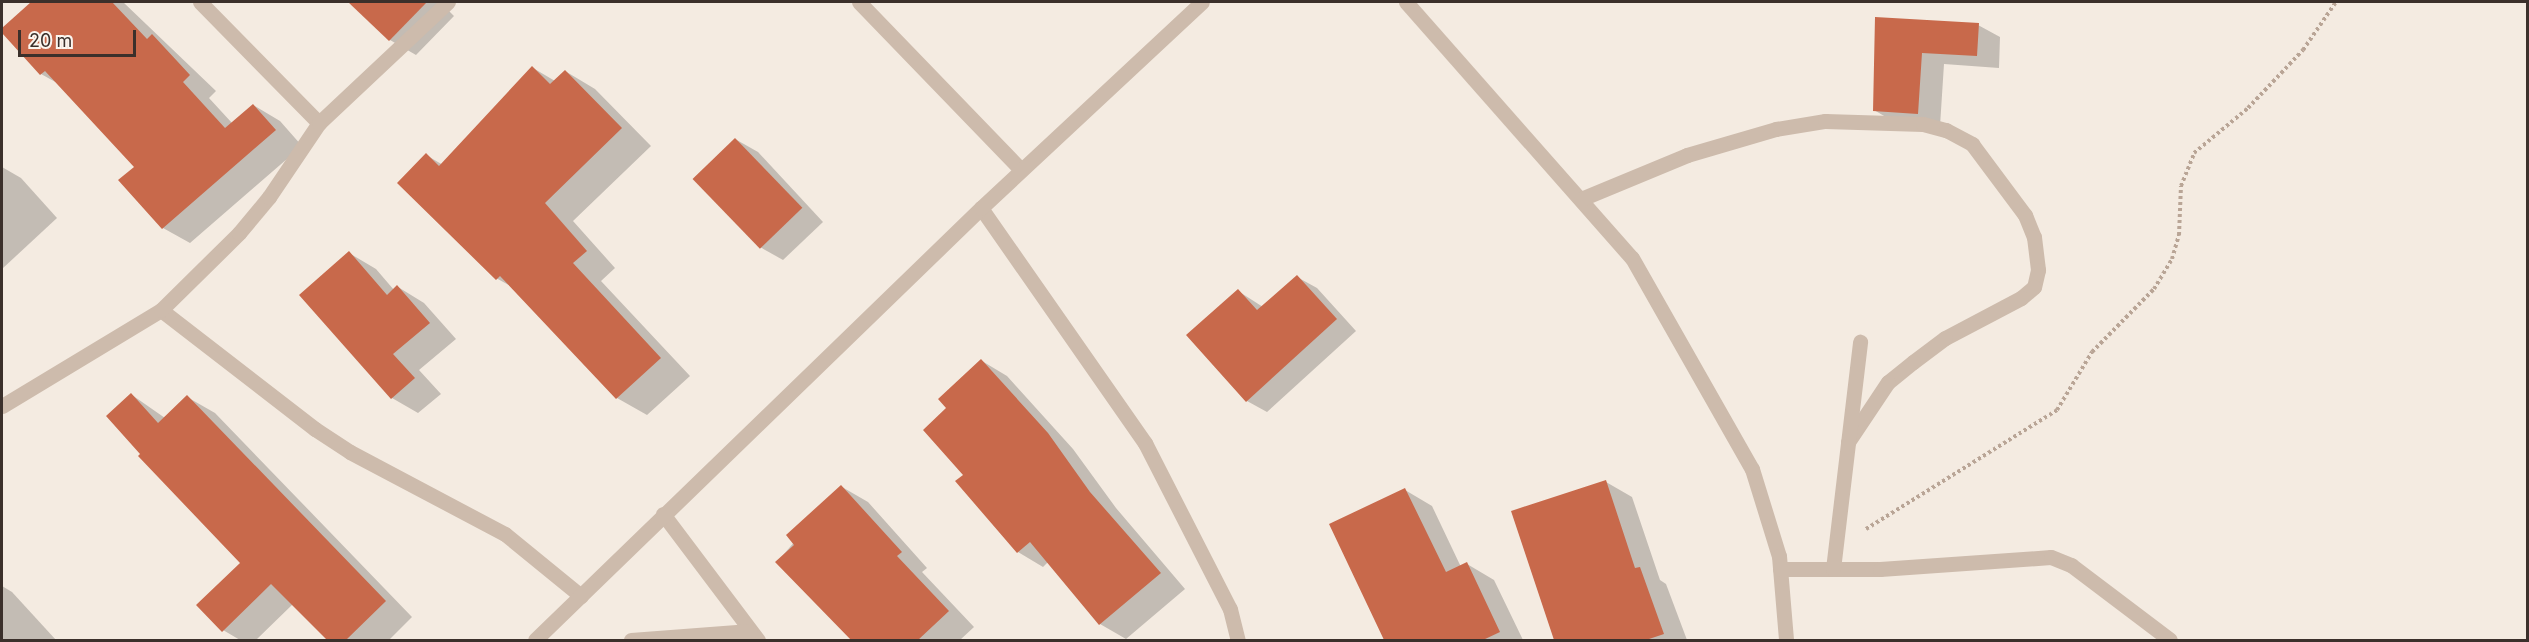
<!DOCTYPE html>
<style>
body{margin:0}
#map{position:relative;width:2529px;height:642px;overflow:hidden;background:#f4ebe1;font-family:Inter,sans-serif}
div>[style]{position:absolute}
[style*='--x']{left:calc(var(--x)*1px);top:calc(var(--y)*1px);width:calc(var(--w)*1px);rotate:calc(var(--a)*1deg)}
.shadow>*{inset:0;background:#0003}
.building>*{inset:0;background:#c8694b;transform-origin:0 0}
.path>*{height:4px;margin-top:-2px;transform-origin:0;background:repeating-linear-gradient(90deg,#b9a596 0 3px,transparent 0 6px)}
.street>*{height:15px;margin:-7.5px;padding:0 7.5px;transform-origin:7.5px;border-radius:7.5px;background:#cdbbac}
span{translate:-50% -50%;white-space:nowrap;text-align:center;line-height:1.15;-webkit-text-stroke:6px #fbf5ee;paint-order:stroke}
.frame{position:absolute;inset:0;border:3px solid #3b302b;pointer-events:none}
.scale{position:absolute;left:18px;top:30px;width:118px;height:27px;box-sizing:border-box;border:3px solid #3b302b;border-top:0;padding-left:8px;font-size:18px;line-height:21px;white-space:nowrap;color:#3b302b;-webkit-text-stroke:4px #fbf5ee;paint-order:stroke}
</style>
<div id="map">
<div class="shadow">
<i style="clip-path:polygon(34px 2px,123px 2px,216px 91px,209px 98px,232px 123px,253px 105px,280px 121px,302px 146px,190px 243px,163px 228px,121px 180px,136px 167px,59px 84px,41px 74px,2px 30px)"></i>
<i style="clip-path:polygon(350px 2px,445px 2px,442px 4px,454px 16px,416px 55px,390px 40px)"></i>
<i style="clip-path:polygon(1876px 18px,1978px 25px,2000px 37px,1999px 68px,1944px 64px,1940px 126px,1896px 123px,1874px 110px)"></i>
<i style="clip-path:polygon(533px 68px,555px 81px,565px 71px,595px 89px,651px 146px,573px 221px,615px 268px,601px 281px,690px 376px,647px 415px,617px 398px,514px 288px,496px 278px,426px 155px,443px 165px)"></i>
<i style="clip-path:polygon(735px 139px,758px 152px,823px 222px,783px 260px,760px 247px,694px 178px)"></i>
<i style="clip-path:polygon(2px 167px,21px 178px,57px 218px,2px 269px)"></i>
<i style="clip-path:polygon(349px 253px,376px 269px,394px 290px,398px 287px,424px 303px,456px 339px,419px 370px,441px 394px,418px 413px,392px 398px)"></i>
<i style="clip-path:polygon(1297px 277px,1317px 288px,1356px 331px,1267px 412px,1247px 401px,1238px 291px,1263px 307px)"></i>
<i style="clip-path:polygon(982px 361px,1007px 376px,1073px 449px,1116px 508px,1185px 589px,1126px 639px,1100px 624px,1048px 562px,1043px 567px,1018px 552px,965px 475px,948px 409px)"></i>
<i style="clip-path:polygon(132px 395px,165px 418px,187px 397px,215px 413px,412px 617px,389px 640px,329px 640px,293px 604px,256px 640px,240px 640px,223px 630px,242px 563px,142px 454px)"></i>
<i style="clip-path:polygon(1606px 482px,1632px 497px,1660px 580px,1666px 584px,1687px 640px,1556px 640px,1513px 512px)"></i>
<i style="clip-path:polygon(842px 487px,868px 502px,927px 568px,922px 572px,974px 627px,960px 640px,853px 640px,777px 562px)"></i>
<i style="clip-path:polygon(1405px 490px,1432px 506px,1461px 567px,1467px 564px,1494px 580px,1523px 640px,1386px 640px,1331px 525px)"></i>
<i style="clip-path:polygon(2px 586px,12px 592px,56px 640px,2px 640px)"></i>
</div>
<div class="building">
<i style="clip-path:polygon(31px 2px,112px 2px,147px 39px,152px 34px,190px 75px,183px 82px,225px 128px,253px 104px,276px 130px,162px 229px,118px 180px,134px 167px,45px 71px,40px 75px,2px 33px,2px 28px)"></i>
<i style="clip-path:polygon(348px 2px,427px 2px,389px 41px)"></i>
<i style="clip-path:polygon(1875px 17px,1979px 23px,1977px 56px,1922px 53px,1918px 114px,1873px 111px)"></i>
<i style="clip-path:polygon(532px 66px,550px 84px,565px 70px,622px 128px,545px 203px,587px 251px,573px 263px,661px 358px,616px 399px,500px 276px,496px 280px,397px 183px,426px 153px,439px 166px)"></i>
<i style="left:735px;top:138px;width:97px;height:59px;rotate:46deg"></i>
<i style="clip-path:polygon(349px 251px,387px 295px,397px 285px,430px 323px,393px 354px,415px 378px,391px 399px,299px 295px)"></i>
<i style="clip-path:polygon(1297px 275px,1337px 319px,1246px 402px,1186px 335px,1238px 289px,1257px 310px)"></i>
<i style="clip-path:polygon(981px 359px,1048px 433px,1090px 492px,1161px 573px,1099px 625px,1030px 542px,1017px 553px,955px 481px,963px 475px,923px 430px,946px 408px,938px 399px)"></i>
<i style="clip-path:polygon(131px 393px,158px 423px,187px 395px,386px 601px,346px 640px,327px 640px,271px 584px,222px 632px,196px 605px,240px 563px,138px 456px,140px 454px,106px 416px)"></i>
<i style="clip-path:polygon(1606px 480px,1635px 568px,1640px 567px,1664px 634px,1646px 640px,1554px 640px,1511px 511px)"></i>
<i style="clip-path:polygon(841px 485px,902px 552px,897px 556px,949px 611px,918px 640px,851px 640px,775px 562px,794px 545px,786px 535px)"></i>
<i style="clip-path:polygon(1405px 488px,1446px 572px,1467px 562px,1500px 632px,1483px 640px,1384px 640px,1329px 524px)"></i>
</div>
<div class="path">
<i style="--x:1866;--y:529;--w:225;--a:-31.9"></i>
<i style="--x:2057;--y:410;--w:68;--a:-58.9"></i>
<i style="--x:2092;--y:352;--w:88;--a:-45.5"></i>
<i style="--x:2154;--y:289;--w:35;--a:-59"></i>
<i style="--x:2172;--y:259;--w:25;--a:-74"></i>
<i style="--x:2179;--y:235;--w:49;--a:-87.7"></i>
<i style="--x:2181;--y:186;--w:35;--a:-68"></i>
<i style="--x:2194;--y:153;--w:70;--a:-39.8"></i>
<i style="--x:2248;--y:108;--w:80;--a:-46.5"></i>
<i style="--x:2303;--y:50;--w:58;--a:-55.5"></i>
</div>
<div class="street">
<i style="--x:200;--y:2;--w:170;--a:45.5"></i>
<i style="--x:859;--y:2;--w:233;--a:46"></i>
<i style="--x:1406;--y:2;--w:341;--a:48.6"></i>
<i style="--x:1632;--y:258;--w:243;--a:60.4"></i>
<i style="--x:1752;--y:469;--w:91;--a:72.8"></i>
<i style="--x:1779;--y:556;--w:84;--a:85.2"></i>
<i style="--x:1581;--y:199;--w:115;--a:-22.5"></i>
<i style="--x:1687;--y:155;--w:93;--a:-16.3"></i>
<i style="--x:1776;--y:129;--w:50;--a:-9.3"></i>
<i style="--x:1825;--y:121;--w:98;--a:1.8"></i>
<i style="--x:1923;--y:124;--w:24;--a:15"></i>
<i style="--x:1946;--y:130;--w:30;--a:28"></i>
<i style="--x:1972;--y:144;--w:89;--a:53.3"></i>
<i style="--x:2025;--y:215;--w:24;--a:68"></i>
<i style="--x:2034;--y:237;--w:33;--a:83"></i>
<i style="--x:2038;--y:270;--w:17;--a:103"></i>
<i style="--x:2034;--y:287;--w:17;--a:140"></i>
<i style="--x:2021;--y:298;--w:86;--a:152.2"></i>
<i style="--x:1945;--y:338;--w:40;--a:143"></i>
<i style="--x:1913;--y:362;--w:32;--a:141"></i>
<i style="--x:1888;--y:382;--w:72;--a:123.7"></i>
<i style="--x:981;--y:208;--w:287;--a:55.1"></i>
<i style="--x:1145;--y:443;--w:186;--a:62.9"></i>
<i style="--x:1230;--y:609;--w:32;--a:76"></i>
<i style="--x:161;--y:310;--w:195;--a:37.7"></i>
<i style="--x:315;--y:429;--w:42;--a:33.3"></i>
<i style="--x:350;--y:452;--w:175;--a:27.9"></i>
<i style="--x:505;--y:534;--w:98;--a:39.2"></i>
<i style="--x:2;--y:406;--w:186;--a:-31.1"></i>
<i style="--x:161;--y:310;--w:110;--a:-44.6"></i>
<i style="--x:239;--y:233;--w:47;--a:-50.2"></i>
<i style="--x:269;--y:197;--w:89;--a:-56"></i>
<i style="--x:319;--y:123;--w:177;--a:-43.2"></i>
<i style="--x:663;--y:514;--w:158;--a:53"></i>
<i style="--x:1780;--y:569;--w:100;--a:0"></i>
<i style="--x:1880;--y:569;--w:171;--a:-4"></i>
<i style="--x:2051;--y:557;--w:22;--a:22"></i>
<i style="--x:2071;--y:565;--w:124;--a:37.1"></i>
<i style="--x:1833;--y:569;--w:229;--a:-83.2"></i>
<i style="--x:535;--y:640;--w:621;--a:-44.09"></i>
<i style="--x:981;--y:208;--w:302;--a:-43"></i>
<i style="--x:631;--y:640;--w:119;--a:-4.3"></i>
</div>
<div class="frame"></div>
<div class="scale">20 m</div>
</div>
